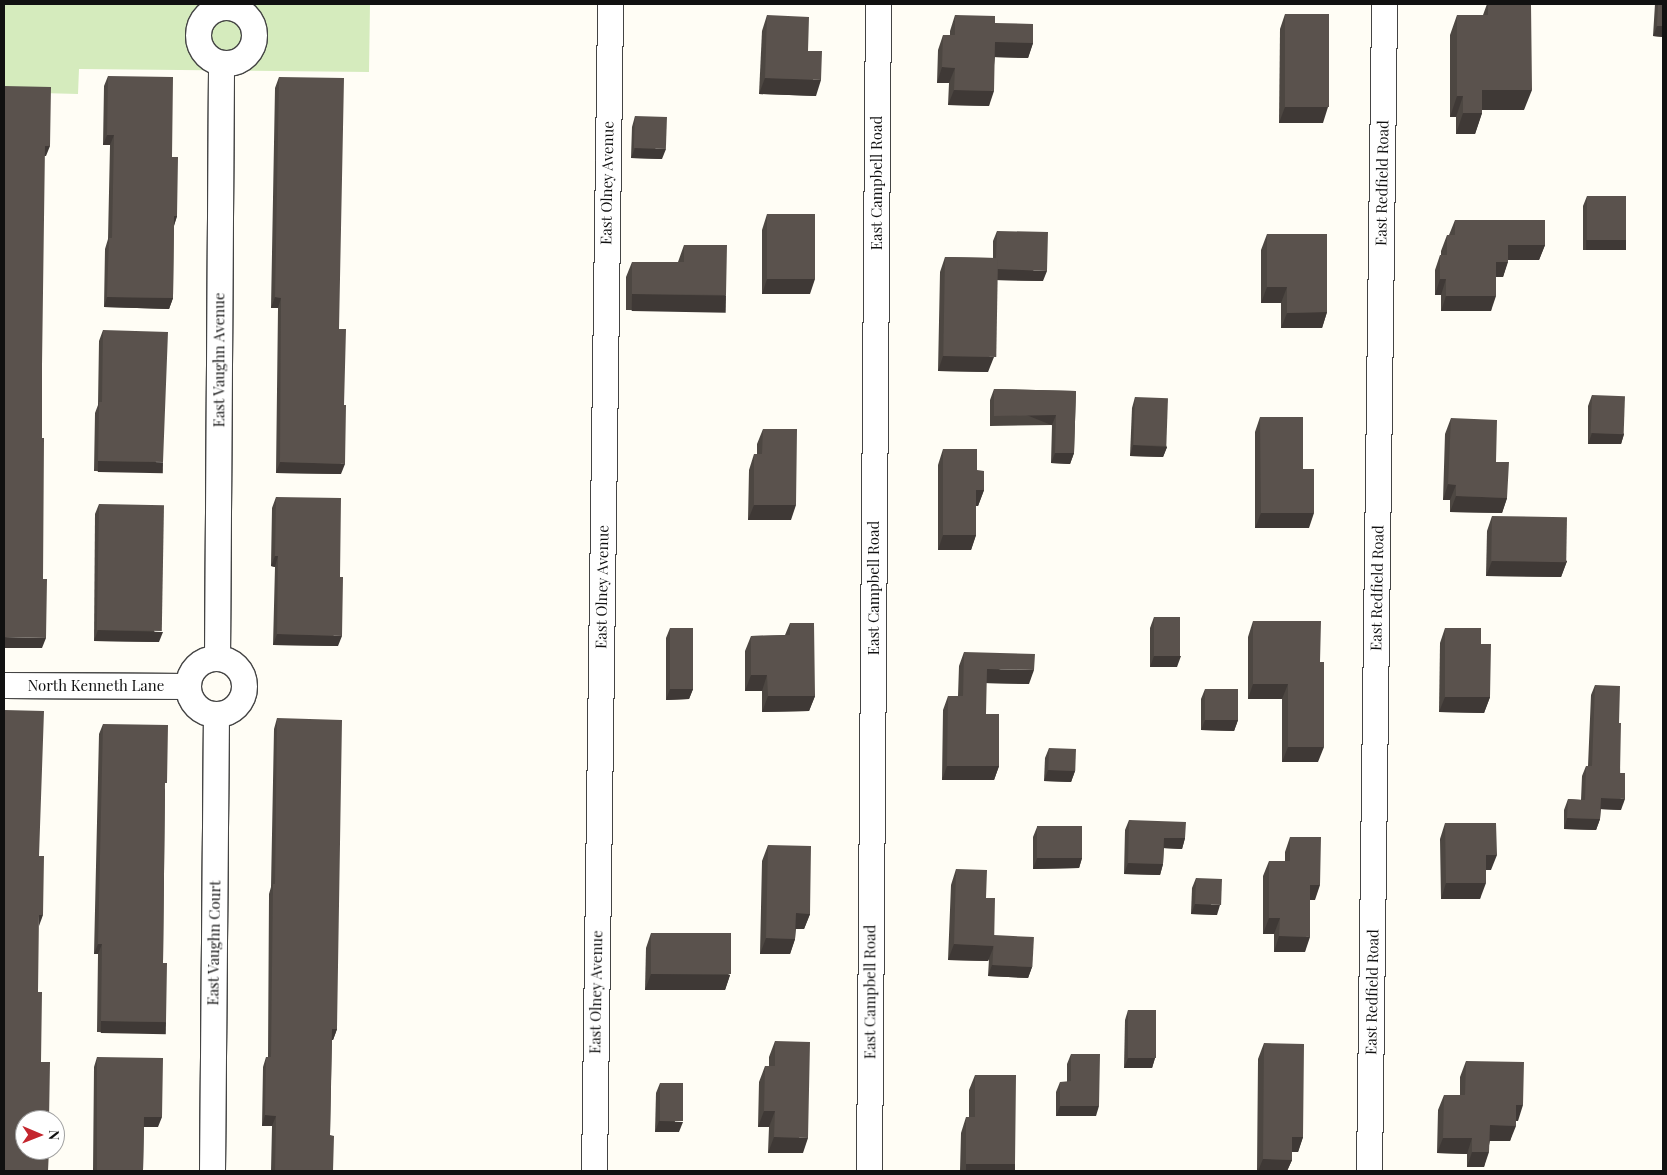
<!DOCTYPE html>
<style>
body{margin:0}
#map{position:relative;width:1667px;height:1175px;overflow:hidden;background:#fffdf5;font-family:"Playfair Display",serif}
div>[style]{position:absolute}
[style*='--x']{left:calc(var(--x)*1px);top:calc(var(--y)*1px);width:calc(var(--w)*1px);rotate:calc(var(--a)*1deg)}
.green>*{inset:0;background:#d5ebbd}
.roads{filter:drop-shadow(1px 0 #444) drop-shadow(-1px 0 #444) drop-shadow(0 1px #444) drop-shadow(0 -1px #444)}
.street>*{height:25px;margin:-12.5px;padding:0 12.5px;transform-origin:12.5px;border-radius:12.5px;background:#fff}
.street>.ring{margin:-12.5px;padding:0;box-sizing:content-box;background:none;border:25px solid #fff;border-radius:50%}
.wall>*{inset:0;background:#4d4742}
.shaded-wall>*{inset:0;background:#3f3936;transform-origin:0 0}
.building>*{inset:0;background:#5a524d;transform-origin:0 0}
span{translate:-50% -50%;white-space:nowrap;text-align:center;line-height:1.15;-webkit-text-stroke:5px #fff;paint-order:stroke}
.street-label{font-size:15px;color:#111}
.frame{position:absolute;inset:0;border:5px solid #111;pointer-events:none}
.north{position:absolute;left:15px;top:1110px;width:50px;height:50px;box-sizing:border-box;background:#fff;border:1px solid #a0a0a0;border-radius:50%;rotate:91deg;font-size:14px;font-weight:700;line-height:20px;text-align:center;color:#111}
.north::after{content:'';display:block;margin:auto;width:18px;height:22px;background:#c4262e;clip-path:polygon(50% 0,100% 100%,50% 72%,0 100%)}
</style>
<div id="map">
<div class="green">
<i style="clip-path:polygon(4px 4px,370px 4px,369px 72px,79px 69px,78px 94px,4px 92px)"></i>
</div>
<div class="roads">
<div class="street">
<i class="ring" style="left:198px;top:7px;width:31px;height:31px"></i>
<i class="ring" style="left:188px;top:658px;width:31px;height:31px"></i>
<i style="--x:217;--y:658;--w:595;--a:-89.61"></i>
<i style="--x:4;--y:685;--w:183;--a:0.3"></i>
<i style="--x:212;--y:1171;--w:456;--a:-89.5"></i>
<i style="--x:594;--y:1171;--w:1167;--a:-89.21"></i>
<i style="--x:869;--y:1171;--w:1167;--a:-89.56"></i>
<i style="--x:1369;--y:1171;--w:1167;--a:-89.26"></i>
</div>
</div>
<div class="wall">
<i style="clip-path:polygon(1487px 4px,1531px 4px,1524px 110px,1482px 110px,1482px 113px,1475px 134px,1456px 134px,1456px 117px,1450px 117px,1450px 35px,1457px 15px,1483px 15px)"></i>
<i style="clip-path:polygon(1655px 4px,1663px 4px,1663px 37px,1653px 36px)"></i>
<i style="clip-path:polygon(1285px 14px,1323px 123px,1279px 123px,1280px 29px)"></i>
<i style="clip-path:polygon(767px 15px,808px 51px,816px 96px,759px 94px,762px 31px)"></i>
<i style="clip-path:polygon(955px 15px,995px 23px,1033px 43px,1028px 58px,995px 57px,989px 106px,948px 105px,949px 83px,937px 83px,938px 50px,943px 35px,950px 35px,950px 31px)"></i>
<i style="clip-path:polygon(108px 76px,172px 157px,177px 216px,174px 225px,173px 298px,169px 309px,104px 307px,105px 249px,108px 239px,110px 145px,103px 145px,104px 86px)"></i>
<i style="clip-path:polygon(279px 77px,339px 329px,341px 474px,276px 473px,278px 308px,271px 308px,275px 88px)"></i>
<i style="clip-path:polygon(635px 116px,662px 159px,631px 158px,632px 127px)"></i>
<i style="clip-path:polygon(1587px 196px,1623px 250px,1583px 250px,1583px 206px)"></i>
<i style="clip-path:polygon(767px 214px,810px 294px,762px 294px,762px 230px)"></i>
<i style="clip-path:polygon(1455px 220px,1545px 245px,1539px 260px,1508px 260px,1503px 277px,1496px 277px,1491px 311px,1441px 311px,1441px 295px,1435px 295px,1435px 270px,1440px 255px,1441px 255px,1441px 251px,1447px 235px,1449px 235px)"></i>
<i style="clip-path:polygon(997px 231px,1043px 281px,997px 280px,988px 372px,938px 371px,940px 272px,945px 257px,993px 258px,993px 241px)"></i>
<i style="clip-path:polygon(1267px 234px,1327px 312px,1322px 328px,1281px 328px,1281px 303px,1261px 303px,1261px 250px)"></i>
<i style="clip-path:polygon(684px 245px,726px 295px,720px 311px,626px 310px,626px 277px,632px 262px,678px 262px)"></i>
<i style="clip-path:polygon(103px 330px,160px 472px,94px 471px,95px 413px,98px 405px,99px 341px)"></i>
<i style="clip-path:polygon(994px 389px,1076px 391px,1074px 453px,1070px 464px,1051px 463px,1052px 425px,990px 426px,990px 400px)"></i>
<i style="clip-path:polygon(1592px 395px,1624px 434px,1621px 444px,1588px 444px,1588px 406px)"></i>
<i style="clip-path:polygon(1135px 397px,1167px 447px,1163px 457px,1130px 456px,1132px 408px)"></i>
<i style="clip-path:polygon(1260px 417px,1303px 469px,1309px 528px,1255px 528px,1255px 432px)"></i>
<i style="clip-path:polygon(1451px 418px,1496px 462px,1507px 498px,1502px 513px,1450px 512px,1450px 500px,1443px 500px,1445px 434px)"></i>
<i style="clip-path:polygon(763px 429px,791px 520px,748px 520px,749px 470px,754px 454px,757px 454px,757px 444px)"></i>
<i style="clip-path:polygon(943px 449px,977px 470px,984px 490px,978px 506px,976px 506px,976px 535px,971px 550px,938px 550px,938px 465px)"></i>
<i style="clip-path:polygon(276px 497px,338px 646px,273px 645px,275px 567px,271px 566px,272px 508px)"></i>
<i style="clip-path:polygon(99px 504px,159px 642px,94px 641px,95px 514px)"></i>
<i style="clip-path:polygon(1492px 516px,1567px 561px,1561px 577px,1486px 576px,1487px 531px)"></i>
<i style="clip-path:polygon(1154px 617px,1177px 667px,1150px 667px,1150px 628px)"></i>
<i style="clip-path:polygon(1253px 621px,1320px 662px,1318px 762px,1282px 762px,1282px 699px,1248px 699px,1248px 637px)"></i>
<i style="clip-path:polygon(790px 623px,815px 696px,809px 711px,762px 712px,762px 691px,745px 691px,745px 651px,751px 636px,785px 635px)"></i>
<i style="clip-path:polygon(670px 628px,693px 689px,689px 699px,666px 700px,666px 638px)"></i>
<i style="clip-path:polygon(1445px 628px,1481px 644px,1490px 697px,1484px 713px,1439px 712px,1440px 643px)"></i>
<i style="clip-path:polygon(964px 652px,1029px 684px,986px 683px,986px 714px,999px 766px,994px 780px,942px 780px,943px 710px,948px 696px,958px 696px,959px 666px)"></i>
<i style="clip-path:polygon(1595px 685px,1619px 723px,1621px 810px,1601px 809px,1600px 819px,1596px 830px,1564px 829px,1564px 810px,1568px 799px,1581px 800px,1582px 776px,1586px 766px,1588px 766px,1591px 695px)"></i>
<i style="clip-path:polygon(1205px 689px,1238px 720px,1234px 731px,1201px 730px,1201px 699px)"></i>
<i style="clip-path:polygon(277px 718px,337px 1029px,333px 1040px,332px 1040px,330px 1135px,333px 1171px,271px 1171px,272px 1126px,262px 1126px,263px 1067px,266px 1057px,268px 1057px,269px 894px,271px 887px,274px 729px)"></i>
<i style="clip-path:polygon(103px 724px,165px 789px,163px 963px,166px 1022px,162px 1033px,97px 1032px,98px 954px,94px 954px,99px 734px)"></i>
<i style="clip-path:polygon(1049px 748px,1075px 771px,1071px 782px,1044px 781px,1045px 758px)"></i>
<i style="clip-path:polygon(1129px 820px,1185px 838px,1182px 849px,1164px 848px,1163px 864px,1160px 875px,1124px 874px,1125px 830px)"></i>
<i style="clip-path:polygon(1445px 823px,1491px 870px,1486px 870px,1480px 899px,1441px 899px,1440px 839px)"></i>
<i style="clip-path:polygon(1037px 827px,1082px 858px,1079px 868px,1033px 869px,1033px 837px)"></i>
<i style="clip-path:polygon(1290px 837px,1315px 900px,1310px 900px,1305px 952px,1274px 952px,1274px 934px,1263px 934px,1263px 876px,1269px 861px,1285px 861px,1285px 852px)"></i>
<i style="clip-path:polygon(768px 845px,810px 914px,804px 929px,796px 929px,795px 939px,790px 954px,760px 954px,762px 861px)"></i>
<i style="clip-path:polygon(956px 869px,986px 898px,994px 935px,1032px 967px,1028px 978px,988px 976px,989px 959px,988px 961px,948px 960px,951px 885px)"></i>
<i style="clip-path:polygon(1196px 878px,1217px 915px,1191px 914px,1192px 888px)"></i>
<i style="clip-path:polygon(651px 933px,730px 975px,725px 990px,645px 990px,646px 948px)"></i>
<i style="clip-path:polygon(1128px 1010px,1155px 1058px,1152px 1068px,1124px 1068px,1125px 1020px)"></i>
<i style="clip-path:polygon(775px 1041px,803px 1153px,768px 1153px,769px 1127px,758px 1127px,759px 1082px,765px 1066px,769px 1066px,769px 1057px)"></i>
<i style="clip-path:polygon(1264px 1043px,1303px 1137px,1298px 1152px,1292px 1152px,1292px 1160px,1287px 1171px,1257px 1171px,1258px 1059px)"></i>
<i style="clip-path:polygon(1071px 1054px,1096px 1116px,1056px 1116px,1056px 1092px,1060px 1082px,1067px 1082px,1067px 1064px)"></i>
<i style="clip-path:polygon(97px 1057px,158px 1127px,144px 1127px,143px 1171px,93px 1171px,94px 1067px)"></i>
<i style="clip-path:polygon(1466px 1061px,1518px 1121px,1516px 1121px,1510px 1141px,1490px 1141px,1484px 1167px,1467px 1167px,1467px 1154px,1437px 1153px,1438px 1110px,1444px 1095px,1460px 1095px,1460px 1077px)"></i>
<i style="clip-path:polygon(975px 1075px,1015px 1164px,1013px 1171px,960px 1171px,961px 1133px,966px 1117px,969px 1117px,969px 1090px)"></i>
<i style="clip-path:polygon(660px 1083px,679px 1132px,655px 1132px,656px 1093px)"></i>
</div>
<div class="shaded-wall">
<i style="clip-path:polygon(1657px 26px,1663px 26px,1663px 37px,1653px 36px)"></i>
<i style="clip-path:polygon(995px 42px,1033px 43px,1028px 58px,990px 57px)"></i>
<i style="clip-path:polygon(942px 67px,955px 68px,949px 83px,937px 83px)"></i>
<i style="clip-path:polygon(765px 78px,821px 80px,816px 96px,759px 94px)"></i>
<i style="clip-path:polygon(954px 90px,994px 91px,989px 106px,948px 105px)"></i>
<i style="clip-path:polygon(1482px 90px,1532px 90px,1524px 110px,1475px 110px)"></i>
<i style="clip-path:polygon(1457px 96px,1463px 96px,1456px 117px,1450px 117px)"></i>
<i style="clip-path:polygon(1285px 107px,1328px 107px,1323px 123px,1279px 123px)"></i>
<i style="clip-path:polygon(1463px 113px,1482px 113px,1475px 134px,1456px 134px)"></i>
<i style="clip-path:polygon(107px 135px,114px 135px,110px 145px,103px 145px)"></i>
<i style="clip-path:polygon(45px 146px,50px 146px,46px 156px,41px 156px)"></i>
<i style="clip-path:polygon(635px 148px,666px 149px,662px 159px,631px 158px)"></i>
<i style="clip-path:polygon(174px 216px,177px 216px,174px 226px)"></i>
<i style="left:1586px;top:240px;width:40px;height:10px"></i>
<i style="clip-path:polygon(1508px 245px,1545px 245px,1539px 260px,1503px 260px)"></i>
<i style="clip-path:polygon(1496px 262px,1508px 262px,1503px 277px,1490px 277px)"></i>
<i style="clip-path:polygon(996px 269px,1047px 271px,1043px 281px,992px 280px)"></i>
<i style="clip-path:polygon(767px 279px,815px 279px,810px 294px,762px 294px)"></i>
<i style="clip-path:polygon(1440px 279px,1446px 279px,1441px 295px,1435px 295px)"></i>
<i style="clip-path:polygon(1267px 287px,1287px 287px,1281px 303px,1261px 303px)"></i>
<i style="left:632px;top:294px;width:94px;height:17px;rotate:1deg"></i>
<i style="clip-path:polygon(1446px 296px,1496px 296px,1491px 311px,1441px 311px)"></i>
<i style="clip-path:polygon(107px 297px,173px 298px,169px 309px,104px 307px)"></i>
<i style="clip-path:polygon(275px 297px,281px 298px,278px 308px,271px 308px)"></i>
<i style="clip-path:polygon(1327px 312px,1322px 328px,1281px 328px,1287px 313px)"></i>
<i style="clip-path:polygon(943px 356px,994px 357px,988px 372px,938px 371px)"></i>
<i style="left:1056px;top:415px;width:11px;height:62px;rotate:112deg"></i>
<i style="clip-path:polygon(1592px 433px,1624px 434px,1621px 444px,1588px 444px)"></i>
<i style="clip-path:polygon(1133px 445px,1167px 447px,1163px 457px,1130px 456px)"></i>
<i style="clip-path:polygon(1055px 453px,1074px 453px,1070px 464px,1051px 463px)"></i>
<i style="left:98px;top:461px;width:65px;height:11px;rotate:1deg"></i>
<i style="clip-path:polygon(280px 462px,345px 464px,341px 474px,276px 473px)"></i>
<i style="clip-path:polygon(1448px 484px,1456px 485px,1450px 500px,1443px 500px)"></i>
<i style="clip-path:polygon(976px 490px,984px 490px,978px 506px,971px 506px)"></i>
<i style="clip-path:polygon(1456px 496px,1507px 498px,1502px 513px,1450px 512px)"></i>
<i style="clip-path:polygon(754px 505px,796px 505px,791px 520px,748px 520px)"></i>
<i style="clip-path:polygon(1261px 513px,1314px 513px,1309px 528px,1255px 528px)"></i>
<i style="clip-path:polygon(943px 535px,976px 535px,971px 550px,938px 550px)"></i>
<i style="clip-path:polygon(275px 556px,278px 556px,275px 567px,271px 566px)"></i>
<i style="clip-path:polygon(1492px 561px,1567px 561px,1561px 577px,1486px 576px)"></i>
<i style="clip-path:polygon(98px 630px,163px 632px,159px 642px,94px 641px)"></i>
<i style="clip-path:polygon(277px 634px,342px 636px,338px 646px,273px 645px)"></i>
<i style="clip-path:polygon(4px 637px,46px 638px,42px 648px,4px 648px)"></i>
<i style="clip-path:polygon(1154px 656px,1181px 656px,1177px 667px,1150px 667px)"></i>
<i style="clip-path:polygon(987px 669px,1034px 670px,1029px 684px,981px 683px)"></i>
<i style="clip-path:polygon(751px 675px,767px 675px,762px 691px,745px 691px)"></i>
<i style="clip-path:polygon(1253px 684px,1288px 684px,1282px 699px,1248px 699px)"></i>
<i style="clip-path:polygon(670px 689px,693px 689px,689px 699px,666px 700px)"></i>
<i style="clip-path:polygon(768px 696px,815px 696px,809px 711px,762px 712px)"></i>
<i style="clip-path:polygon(1445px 697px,1490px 697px,1484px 713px,1439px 712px)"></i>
<i style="clip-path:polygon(1205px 720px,1238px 720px,1234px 731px,1201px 730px)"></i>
<i style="clip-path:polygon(1288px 747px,1324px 747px,1318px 762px,1282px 762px)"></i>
<i style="clip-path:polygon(947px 766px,999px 766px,994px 780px,942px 780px)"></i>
<i style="clip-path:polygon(1048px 770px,1075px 771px,1071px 782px,1044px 781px)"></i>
<i style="clip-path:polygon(1601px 798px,1625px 799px,1621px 810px,1597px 809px)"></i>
<i style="clip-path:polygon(1567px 818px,1600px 819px,1596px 830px,1564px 829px)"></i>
<i style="clip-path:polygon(1164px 838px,1185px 838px,1182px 849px,1161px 848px)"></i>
<i style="clip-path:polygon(1486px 855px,1497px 855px,1491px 870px,1480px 870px)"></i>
<i style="clip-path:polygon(1037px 858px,1082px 858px,1079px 868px,1033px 869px)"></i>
<i style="clip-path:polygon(1128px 863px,1163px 864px,1160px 875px,1124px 874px)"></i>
<i style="clip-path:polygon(1446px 883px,1486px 883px,1480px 899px,1441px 899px)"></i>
<i style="clip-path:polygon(1310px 885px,1320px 885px,1315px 900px,1305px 900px)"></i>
<i style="clip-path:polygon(1195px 904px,1220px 905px,1217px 915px,1191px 914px)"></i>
<i style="clip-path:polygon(796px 913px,810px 914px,804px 929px,790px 929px)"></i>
<i style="clip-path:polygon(39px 915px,43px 915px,39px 926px)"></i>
<i style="clip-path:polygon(1269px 918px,1280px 918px,1274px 934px,1263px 934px)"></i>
<i style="clip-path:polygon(1279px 936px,1310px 937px,1305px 952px,1274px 952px)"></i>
<i style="clip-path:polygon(766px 938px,795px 939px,790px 954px,760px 954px)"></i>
<i style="clip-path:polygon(98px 944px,102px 944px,98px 954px,94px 954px)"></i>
<i style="clip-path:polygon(954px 944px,994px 946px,988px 961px,948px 960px)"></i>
<i style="clip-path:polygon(992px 965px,1032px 967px,1028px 978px,988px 976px)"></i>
<i style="clip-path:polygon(651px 974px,730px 975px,725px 990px,645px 990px)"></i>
<i style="left:101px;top:1021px;width:65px;height:12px;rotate:1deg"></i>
<i style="clip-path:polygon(332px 1029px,337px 1029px,333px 1040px,328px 1040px)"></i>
<i style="clip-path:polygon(1128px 1058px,1155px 1058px,1152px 1068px,1124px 1068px)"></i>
<i style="clip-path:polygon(1516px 1105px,1523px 1105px,1518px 1121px,1511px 1121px)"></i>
<i style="clip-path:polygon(1060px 1106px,1099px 1106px,1096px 1116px,1056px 1116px)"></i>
<i style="clip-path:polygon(764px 1111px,775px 1111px,769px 1127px,758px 1127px)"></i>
<i style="clip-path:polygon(265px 1115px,276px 1116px,272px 1126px,262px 1126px)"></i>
<i style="clip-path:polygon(144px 1117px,162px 1117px,158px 1127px,140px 1127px)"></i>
<i style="clip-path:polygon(659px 1121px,683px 1122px,679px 1132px,655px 1132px)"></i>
<i style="clip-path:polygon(1490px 1125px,1516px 1126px,1510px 1141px,1484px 1141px)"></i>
<i style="clip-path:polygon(774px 1137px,808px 1138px,803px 1153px,768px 1153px)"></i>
<i style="clip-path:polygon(1292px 1137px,1303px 1137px,1298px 1152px,1286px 1152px)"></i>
<i style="clip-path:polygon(1443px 1138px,1472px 1138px,1467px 1154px,1437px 1153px)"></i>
<i style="clip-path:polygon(1472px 1152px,1489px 1152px,1484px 1167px,1467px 1167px)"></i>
<i style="clip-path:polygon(1263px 1159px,1292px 1160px,1287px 1171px,1258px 1171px)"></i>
<i style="left:966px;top:1164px;width:49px;height:8px"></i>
</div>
<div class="building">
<i style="clip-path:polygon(1488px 4px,1531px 4px,1532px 90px,1482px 90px,1482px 113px,1463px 113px,1463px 96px,1457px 96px,1457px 15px,1488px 15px)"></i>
<i style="clip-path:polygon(1658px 4px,1663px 4px,1663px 26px,1657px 26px)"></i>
<i style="left:1285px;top:14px;width:44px;height:93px"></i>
<i style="clip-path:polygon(767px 15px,809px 17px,808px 51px,822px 51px,821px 80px,765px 78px)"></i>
<i style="clip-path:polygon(955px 15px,995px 16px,995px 23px,1033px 24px,1033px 43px,995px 42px,994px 91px,954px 90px,955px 68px,942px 67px,943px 35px,955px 35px)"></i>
<i style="clip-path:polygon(108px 76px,173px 77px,172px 157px,178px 157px,177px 216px,174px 216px,173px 298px,107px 297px,109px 238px,112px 238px,114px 135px,107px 135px)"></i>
<i style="clip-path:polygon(279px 77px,344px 78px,339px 329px,346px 329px,344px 405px,346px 405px,345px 464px,280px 462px,281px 298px,275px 297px)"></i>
<i style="clip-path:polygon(4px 86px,51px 87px,50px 146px,45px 146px,42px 365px,42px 438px,44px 438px,43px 579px,47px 579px,46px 638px,4px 637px)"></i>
<i style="left:635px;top:116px;width:32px;height:32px;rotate:2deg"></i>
<i style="left:1587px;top:196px;width:39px;height:44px"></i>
<i style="left:767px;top:214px;width:48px;height:65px"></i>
<i style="clip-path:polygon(1455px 220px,1545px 220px,1545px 245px,1508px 245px,1508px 262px,1496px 262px,1496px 296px,1446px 296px,1446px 279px,1440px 279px,1440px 255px,1447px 255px,1447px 235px,1455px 235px)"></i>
<i style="clip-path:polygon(997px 231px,1048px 232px,1047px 271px,997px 269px,998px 258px,996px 258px)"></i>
<i style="clip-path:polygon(1267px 234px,1327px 234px,1327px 312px,1287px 313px,1287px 287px,1267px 287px)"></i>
<i style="clip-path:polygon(684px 245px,727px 245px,726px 295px,632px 294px,632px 262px,684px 262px)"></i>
<i style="left:945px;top:257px;width:53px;height:99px;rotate:1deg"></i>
<i style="clip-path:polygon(103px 330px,168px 332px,163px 462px,98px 461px,99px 402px,102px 402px)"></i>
<i style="clip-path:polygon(994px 389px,1076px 391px,1074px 453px,1055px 453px,1056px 415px,994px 416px)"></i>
<i style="left:1592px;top:395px;width:33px;height:38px;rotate:2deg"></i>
<i style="left:1135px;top:397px;width:33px;height:48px;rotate:2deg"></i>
<i style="clip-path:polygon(1260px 417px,1303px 417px,1303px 469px,1314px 469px,1314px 513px,1261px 513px)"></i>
<i style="clip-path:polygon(1451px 418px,1497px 420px,1496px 462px,1509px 462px,1507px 498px,1456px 496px,1456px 485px,1448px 484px)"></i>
<i style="clip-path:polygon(763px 429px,797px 429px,796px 505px,754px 505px,754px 454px,762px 454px)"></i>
<i style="clip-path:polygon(943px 449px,977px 449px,977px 470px,984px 471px,984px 490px,976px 490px,976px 535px,943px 535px)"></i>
<i style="clip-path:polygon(276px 497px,341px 498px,340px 577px,343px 577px,342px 636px,277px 634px,278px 556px,275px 556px)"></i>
<i style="left:99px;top:504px;width:65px;height:126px;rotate:1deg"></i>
<i style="left:1492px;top:516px;width:75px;height:45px;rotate:1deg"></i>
<i style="left:1154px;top:617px;width:26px;height:39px"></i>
<i style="clip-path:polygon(1253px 621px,1321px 621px,1320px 662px,1324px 662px,1324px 747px,1288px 747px,1288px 684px,1253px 684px)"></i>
<i style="clip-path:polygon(790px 623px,814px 623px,815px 696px,768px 696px,767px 675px,751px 675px,751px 636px,790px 635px)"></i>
<i style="left:670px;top:628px;width:23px;height:61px"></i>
<i style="clip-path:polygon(1445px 628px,1481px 628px,1481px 644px,1491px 644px,1490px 697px,1445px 697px)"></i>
<i style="clip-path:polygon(964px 652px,1035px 654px,1034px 670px,987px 669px,986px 714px,999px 714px,999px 766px,947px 766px,948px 696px,963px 696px)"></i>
<i style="clip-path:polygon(1595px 685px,1620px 686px,1619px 723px,1621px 723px,1620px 773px,1625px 773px,1625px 799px,1601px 798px,1600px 819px,1567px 818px,1568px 799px,1585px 800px,1586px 766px,1592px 766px)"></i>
<i style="left:1205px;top:689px;width:33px;height:31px"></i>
<i style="clip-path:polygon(4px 710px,44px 711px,39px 856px,44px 856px,43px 915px,39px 915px,38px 992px,42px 992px,41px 1062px,50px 1062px,49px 1120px,25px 1120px,25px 1150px,49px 1150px,48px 1171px,4px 1171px)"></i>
<i style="clip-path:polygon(277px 718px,342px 720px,337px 1029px,332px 1029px,330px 1135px,334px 1136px,333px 1171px,275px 1171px,276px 1116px,265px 1115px,266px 1057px,271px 1057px,273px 884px,275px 884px)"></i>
<i style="clip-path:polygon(103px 724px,168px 725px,167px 783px,165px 783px,163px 963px,167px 963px,166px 1022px,101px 1021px,102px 944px,98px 944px)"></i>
<i style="left:1049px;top:748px;width:27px;height:22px;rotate:2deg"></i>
<i style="clip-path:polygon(1129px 820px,1186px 822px,1185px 838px,1164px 838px,1163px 864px,1128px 863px)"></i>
<i style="clip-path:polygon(1445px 823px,1496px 823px,1497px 855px,1486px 855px,1486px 883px,1446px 883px)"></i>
<i style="left:1082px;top:826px;width:32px;height:45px;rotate:90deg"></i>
<i style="clip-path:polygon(1290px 837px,1321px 837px,1320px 885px,1310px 885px,1310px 937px,1279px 936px,1280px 918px,1269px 918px,1269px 861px,1290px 861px)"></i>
<i style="clip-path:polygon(768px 845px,811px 846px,810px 914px,796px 913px,795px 939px,766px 938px)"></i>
<i style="clip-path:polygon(956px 869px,987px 870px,986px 898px,995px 898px,994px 946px,954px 944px)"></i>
<i style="left:1196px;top:878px;width:26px;height:26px;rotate:2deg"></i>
<i style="left:651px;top:933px;width:80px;height:41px"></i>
<i style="left:994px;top:935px;width:40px;height:30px;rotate:3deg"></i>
<i style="left:1128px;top:1010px;width:28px;height:48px"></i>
<i style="clip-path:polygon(775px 1041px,810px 1042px,808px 1138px,774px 1137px,775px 1111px,764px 1111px,765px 1066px,775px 1066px)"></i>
<i style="clip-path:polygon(1264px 1043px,1304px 1044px,1303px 1137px,1292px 1137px,1292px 1160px,1263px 1159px)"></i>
<i style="clip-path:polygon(1071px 1054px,1100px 1054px,1099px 1106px,1060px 1106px,1060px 1082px,1071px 1081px)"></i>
<i style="clip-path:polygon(97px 1057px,163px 1058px,162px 1117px,144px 1117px,143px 1171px,97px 1171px)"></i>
<i style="clip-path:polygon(1466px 1061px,1524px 1062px,1523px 1105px,1516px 1105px,1516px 1126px,1490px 1125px,1489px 1152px,1472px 1152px,1472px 1138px,1443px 1138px,1444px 1095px,1465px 1095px)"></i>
<i style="clip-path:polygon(975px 1075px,1016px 1075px,1015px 1164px,966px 1164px,966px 1117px,975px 1117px)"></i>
<i style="left:660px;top:1083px;width:23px;height:38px"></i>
</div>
<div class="street-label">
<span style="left:607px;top:183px;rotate:-89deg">East Olney Avenue</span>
<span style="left:877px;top:183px;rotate:-90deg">East Campbell Road</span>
<span style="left:1382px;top:183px;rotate:-89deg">East Redfield Road</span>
<span style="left:219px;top:360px;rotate:-90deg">East Vaughn Avenue</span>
<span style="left:602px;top:587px;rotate:-89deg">East Olney Avenue</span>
<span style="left:874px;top:588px;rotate:-90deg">East Campbell Road</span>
<span style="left:1377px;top:588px;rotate:-89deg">East Redfield Road</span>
<span style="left:96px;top:686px">North Kenneth Lane</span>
<span style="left:214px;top:943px;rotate:-89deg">East Vaughn Court</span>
<span style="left:596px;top:992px;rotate:-89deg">East Olney Avenue</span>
<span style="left:870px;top:992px;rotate:-90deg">East Campbell Road</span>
<span style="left:1372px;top:992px;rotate:-89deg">East Redfield Road</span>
</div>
<div class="frame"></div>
<div class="north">N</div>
</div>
